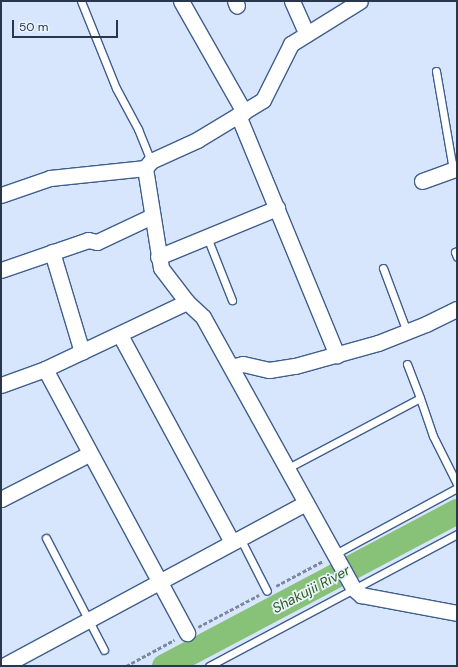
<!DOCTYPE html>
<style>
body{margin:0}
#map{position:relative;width:458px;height:667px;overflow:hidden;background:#d7e6fd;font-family:"DM Sans",sans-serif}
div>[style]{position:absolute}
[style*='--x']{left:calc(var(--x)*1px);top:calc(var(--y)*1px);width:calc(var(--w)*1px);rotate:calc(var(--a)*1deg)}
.river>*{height:25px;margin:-12.5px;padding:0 12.5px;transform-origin:12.5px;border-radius:12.5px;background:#88c178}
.path>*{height:2.5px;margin-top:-1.25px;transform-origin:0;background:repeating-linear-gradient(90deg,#7b8aa0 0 4px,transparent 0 6px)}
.roads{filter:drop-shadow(1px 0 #3f5e8f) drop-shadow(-1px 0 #3f5e8f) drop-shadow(0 1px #3f5e8f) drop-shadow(0 -1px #3f5e8f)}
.lane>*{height:7px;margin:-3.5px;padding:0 3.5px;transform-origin:3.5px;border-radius:3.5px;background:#fff}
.street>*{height:15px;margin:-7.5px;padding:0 7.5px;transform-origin:7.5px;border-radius:7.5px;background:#fff}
span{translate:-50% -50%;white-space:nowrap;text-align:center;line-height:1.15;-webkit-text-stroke:3.5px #ebf3fe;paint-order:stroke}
.water-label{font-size:14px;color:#265c14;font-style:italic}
.frame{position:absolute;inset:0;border:2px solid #29374d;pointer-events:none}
.scale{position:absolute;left:12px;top:20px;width:106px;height:18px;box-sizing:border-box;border:2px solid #29374d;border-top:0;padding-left:5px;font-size:12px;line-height:14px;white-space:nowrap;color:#29374d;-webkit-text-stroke:3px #ebf3fe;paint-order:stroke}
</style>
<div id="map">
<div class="river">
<i style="--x:164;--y:666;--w:331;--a:-27.9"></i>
</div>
<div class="path">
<i style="--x:276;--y:586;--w:53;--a:-28"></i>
<i style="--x:198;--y:627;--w:69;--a:-27.7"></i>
<i style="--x:126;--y:666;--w:55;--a:-28.4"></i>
</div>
<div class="roads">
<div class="lane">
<i style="--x:81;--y:1;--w:94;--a:68.1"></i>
<i style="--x:116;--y:88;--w:47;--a:61.8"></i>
<i style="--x:138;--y:129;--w:35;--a:68"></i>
<i style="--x:436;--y:71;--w:99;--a:80.2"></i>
<i style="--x:207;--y:237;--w:68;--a:68.4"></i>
<i style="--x:457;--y:251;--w:2;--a:153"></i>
<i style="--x:455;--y:252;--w:5;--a:68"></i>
<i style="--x:383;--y:268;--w:68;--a:69.4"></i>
<i style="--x:407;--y:364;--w:36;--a:69"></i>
<i style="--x:288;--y:468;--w:149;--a:-27.9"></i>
<i style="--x:420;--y:398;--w:40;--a:71.1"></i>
<i style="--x:433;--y:436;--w:54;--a:63.4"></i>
<i style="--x:46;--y:538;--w:126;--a:62.6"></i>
<i style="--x:240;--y:538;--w:59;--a:63"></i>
<i style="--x:335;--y:554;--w:139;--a:-28.4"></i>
<i style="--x:209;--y:666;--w:281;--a:-28"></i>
</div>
<div class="street">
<i style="--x:181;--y:1;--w:128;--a:60.4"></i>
<i style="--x:235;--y:1;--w:5;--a:68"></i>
<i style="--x:292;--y:1;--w:36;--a:66"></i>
<i style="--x:238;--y:115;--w:260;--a:67.6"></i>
<i style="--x:145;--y:168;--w:101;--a:80.9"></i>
<i style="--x:161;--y:268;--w:43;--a:52.6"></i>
<i style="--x:187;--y:302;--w:22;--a:43"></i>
<i style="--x:203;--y:317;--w:310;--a:61"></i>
<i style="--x:353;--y:588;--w:11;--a:41"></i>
<i style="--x:361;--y:595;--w:98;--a:10.6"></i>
<i style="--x:422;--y:181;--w:37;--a:-20"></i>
<i style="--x:1;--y:195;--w:52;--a:-19.1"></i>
<i style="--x:50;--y:178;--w:96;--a:-6"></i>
<i style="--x:145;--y:168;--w:9;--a:-49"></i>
<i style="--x:151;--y:161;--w:51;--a:-24.5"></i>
<i style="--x:197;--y:140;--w:77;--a:-31.2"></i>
<i style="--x:263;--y:100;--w:63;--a:-63.4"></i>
<i style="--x:291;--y:44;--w:81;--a:-31.9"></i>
<i style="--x:52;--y:252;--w:104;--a:73.3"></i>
<i style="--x:158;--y:257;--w:129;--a:-22.4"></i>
<i style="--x:1;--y:270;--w:92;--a:-19"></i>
<i style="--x:88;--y:240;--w:9;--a:13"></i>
<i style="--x:97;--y:242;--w:61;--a:-25.3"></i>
<i style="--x:120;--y:335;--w:235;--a:61.6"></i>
<i style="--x:231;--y:367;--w:12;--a:-14"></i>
<i style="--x:243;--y:364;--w:27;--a:13"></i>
<i style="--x:269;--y:370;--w:26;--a:-9"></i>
<i style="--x:295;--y:366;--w:86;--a:-15.5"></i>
<i style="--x:378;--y:343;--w:52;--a:-21.6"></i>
<i style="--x:426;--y:324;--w:34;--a:-26"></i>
<i style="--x:45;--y:369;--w:300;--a:61.7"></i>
<i style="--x:1;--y:385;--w:47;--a:-20"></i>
<i style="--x:45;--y:369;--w:157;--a:-25.3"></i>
<i style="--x:1;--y:499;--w:99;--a:-27.1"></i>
<i style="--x:3;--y:666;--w:344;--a:-28.3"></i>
</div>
</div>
<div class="water-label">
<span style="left:311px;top:589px;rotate:-28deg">Shakujii River</span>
</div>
<div class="frame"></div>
<div class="scale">50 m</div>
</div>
